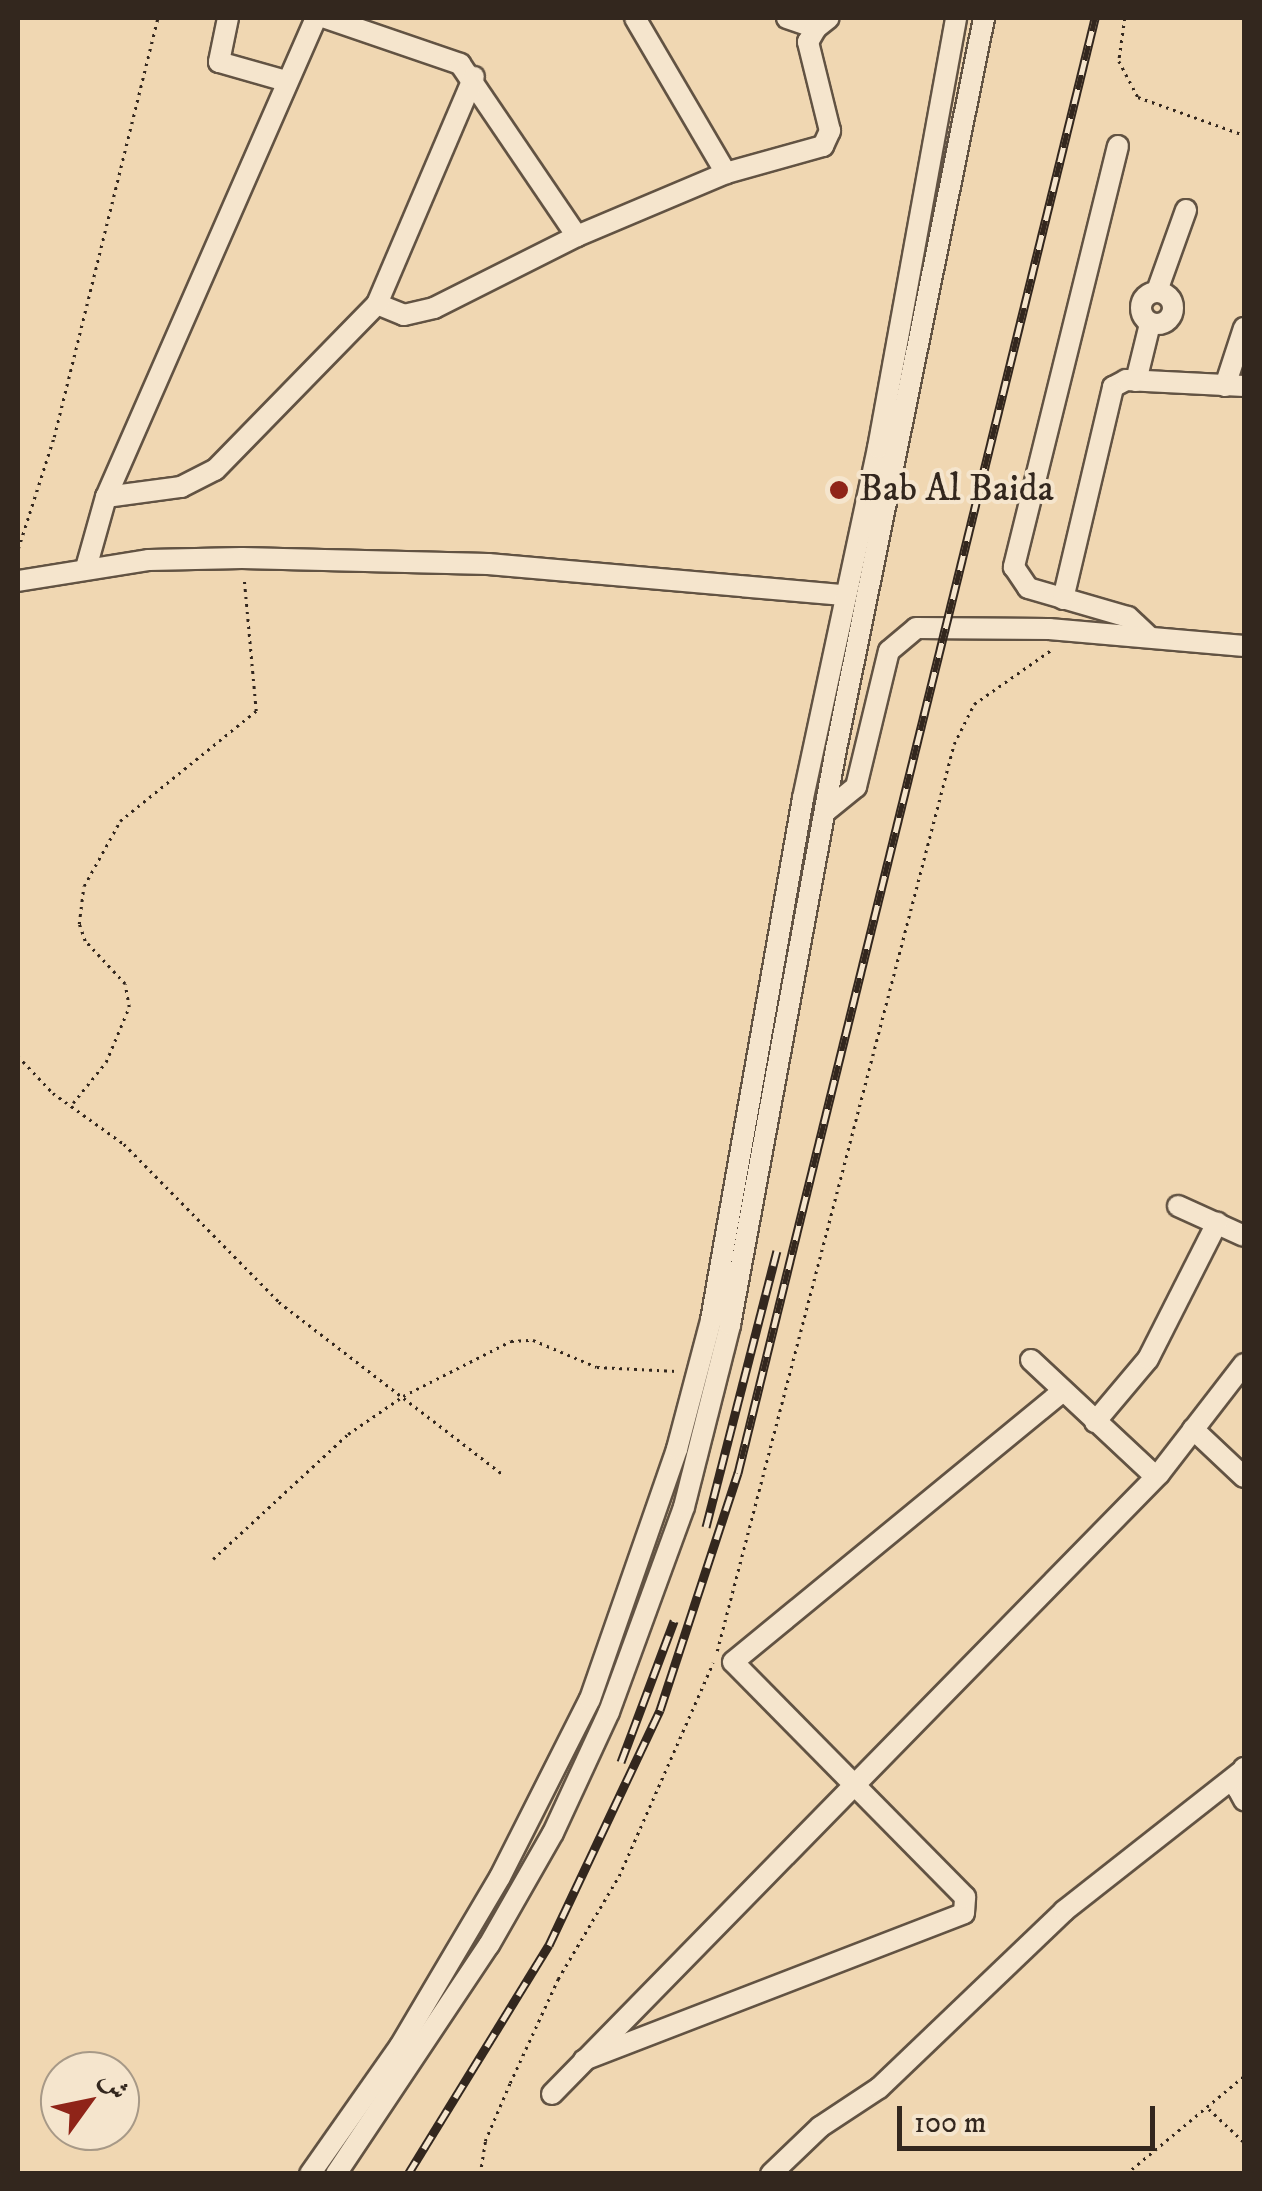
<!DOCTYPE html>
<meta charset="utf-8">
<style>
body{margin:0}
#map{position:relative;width:1262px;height:2191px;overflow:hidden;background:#f0d7b2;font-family:"IM FELL DW Pica",Amiri,serif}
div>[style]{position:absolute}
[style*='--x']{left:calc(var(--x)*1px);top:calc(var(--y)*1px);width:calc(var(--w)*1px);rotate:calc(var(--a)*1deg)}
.path>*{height:2.5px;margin-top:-1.25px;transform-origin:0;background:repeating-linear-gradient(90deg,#33271e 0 2.5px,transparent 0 7.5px)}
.roads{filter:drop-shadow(2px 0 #625343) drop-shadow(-2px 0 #625343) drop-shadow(0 2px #625343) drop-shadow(0 -2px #625343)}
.minor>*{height:20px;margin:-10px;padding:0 10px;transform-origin:10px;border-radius:10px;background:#f5e5cd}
.minor>.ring{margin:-10px;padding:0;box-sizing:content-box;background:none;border:20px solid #f5e5cd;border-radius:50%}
.rail>*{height:9px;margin-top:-4.5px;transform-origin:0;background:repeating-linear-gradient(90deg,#f5e5cd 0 15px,#33271e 0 30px);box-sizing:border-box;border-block:2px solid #33271e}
.dots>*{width:28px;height:28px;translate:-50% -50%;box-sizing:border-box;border:5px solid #f5e5cd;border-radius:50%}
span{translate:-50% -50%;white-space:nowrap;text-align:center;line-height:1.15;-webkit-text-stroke:8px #f5e5cd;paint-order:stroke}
.poi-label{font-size:38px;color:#33271e}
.left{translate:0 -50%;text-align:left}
.frame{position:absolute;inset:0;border:20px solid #33271e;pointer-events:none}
.north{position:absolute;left:40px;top:2051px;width:100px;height:100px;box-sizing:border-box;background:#f5e5cd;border:2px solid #a79987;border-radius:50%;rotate:57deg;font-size:28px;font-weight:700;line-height:40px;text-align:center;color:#33271e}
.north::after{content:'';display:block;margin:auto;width:35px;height:45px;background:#8f2418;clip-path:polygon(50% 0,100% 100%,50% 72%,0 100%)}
.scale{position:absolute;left:897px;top:2106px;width:258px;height:45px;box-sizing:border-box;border:5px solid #33271e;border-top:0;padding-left:12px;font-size:30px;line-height:35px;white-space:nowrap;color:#33271e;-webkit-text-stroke:8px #f5e5cd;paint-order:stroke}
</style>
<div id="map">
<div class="path">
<i style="--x:1125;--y:18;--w:43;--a:97.9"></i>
<i style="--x:1119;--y:61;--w:41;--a:62.2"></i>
<i style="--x:1138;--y:97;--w:113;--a:19.7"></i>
<i style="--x:18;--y:549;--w:118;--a:-72.2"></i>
<i style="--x:54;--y:437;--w:432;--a:-76.1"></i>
<i style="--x:18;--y:1056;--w:51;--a:46.6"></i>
<i style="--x:53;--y:1093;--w:87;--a:35.7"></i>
<i style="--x:124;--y:1144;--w:221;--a:45.5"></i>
<i style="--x:279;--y:1302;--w:282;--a:37.6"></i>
<i style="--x:73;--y:1103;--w:53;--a:-51.2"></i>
<i style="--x:106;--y:1062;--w:60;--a:-67.3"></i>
<i style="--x:129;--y:1007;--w:23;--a:-100"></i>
<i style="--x:125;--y:984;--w:59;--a:-132.9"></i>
<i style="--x:85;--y:941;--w:18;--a:-109"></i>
<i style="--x:79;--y:924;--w:38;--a:-83"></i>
<i style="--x:84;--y:886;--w:74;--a:-61"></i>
<i style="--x:120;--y:821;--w:175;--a:-39"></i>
<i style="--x:256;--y:711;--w:133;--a:-95.2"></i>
<i style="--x:213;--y:1559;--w:184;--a:-42.8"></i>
<i style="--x:348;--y:1434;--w:67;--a:-34.6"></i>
<i style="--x:403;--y:1396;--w:121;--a:-27"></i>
<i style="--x:511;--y:1341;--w:22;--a:-3"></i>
<i style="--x:533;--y:1340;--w:69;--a:22.9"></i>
<i style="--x:597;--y:1367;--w:80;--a:2.9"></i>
<i style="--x:717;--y:1651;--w:937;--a:-75.36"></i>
<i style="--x:954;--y:744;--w:45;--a:-63.4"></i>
<i style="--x:974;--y:704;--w:94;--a:-35"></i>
<i style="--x:1209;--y:2109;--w:48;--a:43.3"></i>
<i style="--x:480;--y:2174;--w:33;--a:-81"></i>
<i style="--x:485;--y:2141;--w:63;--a:-66.7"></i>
<i style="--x:510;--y:2083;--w:115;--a:-65.2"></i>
<i style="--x:558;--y:1979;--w:120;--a:-59.4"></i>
<i style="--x:619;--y:1876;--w:233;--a:-66.2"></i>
<i style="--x:1126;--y:2174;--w:153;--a:-39.7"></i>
</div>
<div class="roads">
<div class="minor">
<i style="--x:228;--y:18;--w:45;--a:101.6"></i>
<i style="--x:219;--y:62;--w:70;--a:15.8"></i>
<i style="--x:326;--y:18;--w:142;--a:18.9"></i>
<i style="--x:460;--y:64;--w:208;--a:55.8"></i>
<i style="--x:635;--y:18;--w:180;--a:59.6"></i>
<i style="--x:787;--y:18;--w:31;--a:19"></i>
<i style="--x:816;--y:28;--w:16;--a:-38"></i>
<i style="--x:1118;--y:146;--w:434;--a:103.9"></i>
<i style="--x:1014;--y:567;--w:25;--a:56"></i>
<i style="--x:1028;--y:588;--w:104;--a:16.2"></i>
<i style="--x:1128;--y:617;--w:26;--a:43"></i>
<i style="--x:1157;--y:291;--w:86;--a:-70.3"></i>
<i class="ring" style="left:1141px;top:292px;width:12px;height:12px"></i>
<i style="--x:377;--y:304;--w:29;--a:22"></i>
<i style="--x:404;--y:315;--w:31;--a:-13"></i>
<i style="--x:434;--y:308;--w:160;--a:-26.7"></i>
<i style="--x:577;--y:236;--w:162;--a:-22.9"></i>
<i style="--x:726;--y:173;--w:101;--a:-15.6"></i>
<i style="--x:823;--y:146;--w:17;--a:-65"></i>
<i style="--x:830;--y:131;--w:92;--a:-103.9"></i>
<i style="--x:808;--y:42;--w:16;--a:-60"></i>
<i style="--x:1136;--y:381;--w:59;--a:-76.2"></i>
<i style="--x:1225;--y:386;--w:61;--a:-71.9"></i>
<i style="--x:106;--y:497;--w:76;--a:-7.6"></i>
<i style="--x:181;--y:487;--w:38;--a:-27"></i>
<i style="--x:215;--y:470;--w:232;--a:-45.7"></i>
<i style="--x:377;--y:304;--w:247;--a:-66.9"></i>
<i style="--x:86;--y:568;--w:74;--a:-74.3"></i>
<i style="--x:106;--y:497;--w:523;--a:-66.33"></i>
<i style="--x:18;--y:581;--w:133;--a:-9.1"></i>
<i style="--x:149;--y:560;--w:93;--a:-1.2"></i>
<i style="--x:242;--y:558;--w:246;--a:1.4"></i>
<i style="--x:488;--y:564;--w:357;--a:5"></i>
<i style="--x:1063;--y:599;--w:218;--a:-76.7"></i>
<i style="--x:1113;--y:387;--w:15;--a:-28"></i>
<i style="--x:1126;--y:380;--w:118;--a:2.9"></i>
<i style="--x:825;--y:812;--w:40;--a:-39"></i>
<i style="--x:856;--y:787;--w:140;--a:-76.4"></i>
<i style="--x:889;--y:651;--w:35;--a:-40"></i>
<i style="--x:916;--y:628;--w:133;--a:0.4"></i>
<i style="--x:1049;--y:629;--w:196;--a:5"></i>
<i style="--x:1178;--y:1206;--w:72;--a:24.4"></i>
<i style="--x:1031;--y:1360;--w:170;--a:43.1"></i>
<i style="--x:1095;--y:1422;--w:82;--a:-49.9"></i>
<i style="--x:1148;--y:1359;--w:153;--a:-63.1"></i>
<i style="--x:1193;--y:1429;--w:70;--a:43.3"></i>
<i style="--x:1244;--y:1768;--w:22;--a:106"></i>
<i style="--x:1238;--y:1789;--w:13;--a:61"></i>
<i style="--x:584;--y:2060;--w:407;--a:-21.1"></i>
<i style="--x:964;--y:1913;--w:16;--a:-86"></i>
<i style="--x:965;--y:1897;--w:330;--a:-134.6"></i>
<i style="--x:733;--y:1662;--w:427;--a:-39.4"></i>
<i style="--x:552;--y:2094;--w:868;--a:-45.61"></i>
<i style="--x:1159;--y:1474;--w:139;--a:-52.3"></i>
<i style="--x:310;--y:2174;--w:156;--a:-54.9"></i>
<i style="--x:400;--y:2046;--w:196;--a:-59.4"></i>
<i style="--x:500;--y:1877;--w:199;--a:-63.2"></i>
<i style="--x:590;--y:1699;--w:265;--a:-70.8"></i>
<i style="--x:677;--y:1449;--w:133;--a:-75.2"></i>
<i style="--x:711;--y:1320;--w:530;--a:-80"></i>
<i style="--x:803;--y:798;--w:358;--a:-77.9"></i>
<i style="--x:878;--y:448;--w:437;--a:-79.7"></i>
<i style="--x:336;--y:2174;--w:275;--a:-56.3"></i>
<i style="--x:489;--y:1945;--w:129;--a:-60.3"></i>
<i style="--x:553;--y:1833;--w:133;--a:-65.2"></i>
<i style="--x:609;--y:1712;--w:218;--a:-69.9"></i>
<i style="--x:684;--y:1507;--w:188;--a:-75.8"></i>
<i style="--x:730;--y:1325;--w:586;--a:-79.57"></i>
<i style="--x:836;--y:749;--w:746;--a:-78.55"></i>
<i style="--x:771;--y:2174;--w:68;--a:-43.8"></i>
<i style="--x:820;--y:2127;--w:71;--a:-33.5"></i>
<i style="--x:879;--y:2088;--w:256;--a:-43.7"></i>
<i style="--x:1064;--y:1911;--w:226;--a:-38.2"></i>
</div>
</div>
<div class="rail">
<i style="--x:706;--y:1527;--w:285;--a:-75.6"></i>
<i style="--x:621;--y:1762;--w:151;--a:-69.4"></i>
<i style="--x:408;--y:2174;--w:269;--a:-58.4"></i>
<i style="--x:549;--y:1945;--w:260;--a:-64.7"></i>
<i style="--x:660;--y:1710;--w:250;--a:-71.8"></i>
<i style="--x:738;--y:1473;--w:1498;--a:-76.21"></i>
</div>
<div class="dots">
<i style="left:839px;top:490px;background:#8f2418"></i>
</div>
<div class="poi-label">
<span class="left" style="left:859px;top:490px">Bab Al Baida</span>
</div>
<div class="frame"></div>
<div class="north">ش</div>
<div class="scale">100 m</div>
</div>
